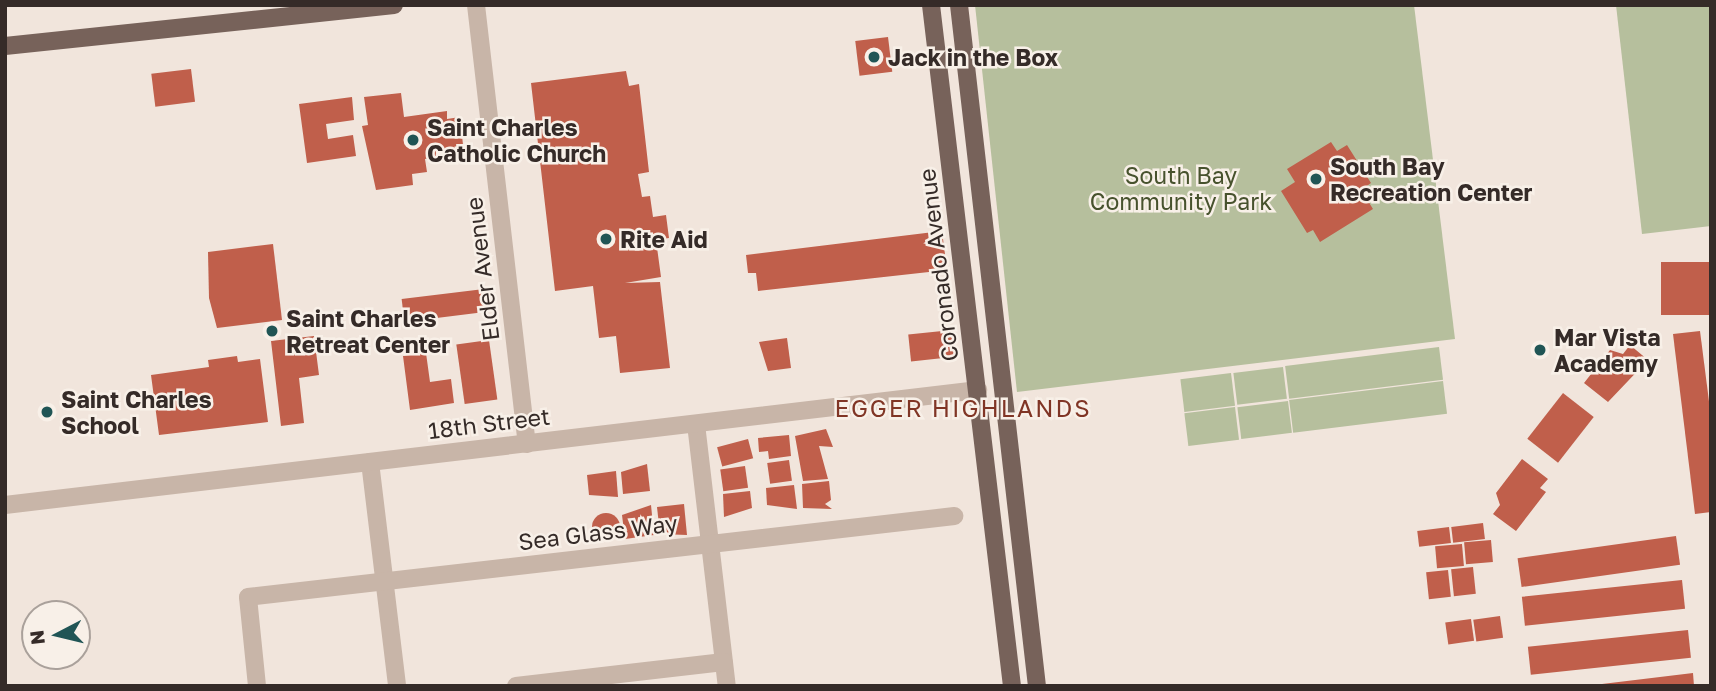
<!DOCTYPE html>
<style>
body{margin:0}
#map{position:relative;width:1716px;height:691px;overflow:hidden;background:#f1e5dc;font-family:"Golos Text",sans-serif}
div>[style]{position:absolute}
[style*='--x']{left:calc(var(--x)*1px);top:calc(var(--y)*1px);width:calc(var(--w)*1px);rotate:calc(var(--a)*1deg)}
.green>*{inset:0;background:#b6bf9d;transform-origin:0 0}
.building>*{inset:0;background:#c05f4b;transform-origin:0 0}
.round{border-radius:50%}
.minor>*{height:18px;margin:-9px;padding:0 9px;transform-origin:9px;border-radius:9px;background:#c8b5a8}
.major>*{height:18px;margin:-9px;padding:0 9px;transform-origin:9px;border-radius:9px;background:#77625a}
.dots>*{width:19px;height:19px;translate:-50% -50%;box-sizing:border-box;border:4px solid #f8f0e8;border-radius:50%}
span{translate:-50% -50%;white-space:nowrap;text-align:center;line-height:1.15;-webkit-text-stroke:5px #f8f0e8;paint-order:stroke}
.poi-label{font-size:23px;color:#352b28;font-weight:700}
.left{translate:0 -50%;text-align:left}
.park-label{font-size:23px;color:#47522d}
.street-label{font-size:23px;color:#352b28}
.neighbourhood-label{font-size:24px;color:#803525;letter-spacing:2px}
.frame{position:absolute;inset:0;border:7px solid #352b28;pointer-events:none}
.north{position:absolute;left:21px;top:600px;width:70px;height:70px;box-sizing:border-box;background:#f8f0e8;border:2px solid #aaa19b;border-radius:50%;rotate:263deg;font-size:19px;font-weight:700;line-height:28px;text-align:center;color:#352b28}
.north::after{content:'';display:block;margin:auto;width:24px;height:32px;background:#205555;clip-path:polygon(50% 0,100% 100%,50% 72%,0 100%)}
</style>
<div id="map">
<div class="green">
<i style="clip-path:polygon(975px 5px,1414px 5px,1455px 339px,1017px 392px)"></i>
<i style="clip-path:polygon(1616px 5px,1711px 5px,1711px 226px,1642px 234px)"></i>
<i style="left:1439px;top:347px;width:33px;height:155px;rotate:83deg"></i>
<i style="left:1283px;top:367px;width:32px;height:50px;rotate:83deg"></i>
<i style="left:1231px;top:373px;width:33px;height:51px;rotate:83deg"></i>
<i style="left:1443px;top:381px;width:33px;height:155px;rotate:83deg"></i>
<i style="left:1288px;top:401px;width:32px;height:51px;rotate:83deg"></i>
<i style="left:1235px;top:407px;width:33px;height:51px;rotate:83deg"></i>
</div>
<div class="building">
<i style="left:888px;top:37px;width:35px;height:33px;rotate:83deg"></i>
<i style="left:191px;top:69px;width:33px;height:40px;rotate:83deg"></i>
<i style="clip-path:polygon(626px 71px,629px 86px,639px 84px,649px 172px,638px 174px,642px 197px,650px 196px,653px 217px,666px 215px,669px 238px,656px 240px,661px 277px,625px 283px,660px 282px,670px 368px,620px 373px,616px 336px,599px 338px,593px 286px,555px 291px,531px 83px)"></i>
<i style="clip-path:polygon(401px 93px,404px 117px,447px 111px,447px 119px,460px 117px,464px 154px,425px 159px,427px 172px,412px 174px,413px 185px,376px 190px,362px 126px,368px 125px,364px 97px)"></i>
<i style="clip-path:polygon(352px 97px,354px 120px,326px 124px,328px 139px,353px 135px,356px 156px,307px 163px,299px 104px)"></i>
<i style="clip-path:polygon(1331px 142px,1337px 151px,1347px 145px,1371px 183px,1361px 190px,1373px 209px,1320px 242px,1313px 230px,1307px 233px,1281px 191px,1295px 182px,1287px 169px)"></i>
<i style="clip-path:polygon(942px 231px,947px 270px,758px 291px,756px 273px,748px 273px,746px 255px)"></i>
<i style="clip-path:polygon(273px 244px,282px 320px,217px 328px,209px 298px,208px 252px)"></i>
<i style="left:1711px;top:262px;width:53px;height:50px;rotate:90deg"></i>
<i style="left:484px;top:289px;width:23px;height:83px;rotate:83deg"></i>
<i style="left:952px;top:330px;width:27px;height:44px;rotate:84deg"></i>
<i style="clip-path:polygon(1700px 331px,1711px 417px,1711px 512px,1695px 514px,1673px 334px)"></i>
<i style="clip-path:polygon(314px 336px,319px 375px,299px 378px,304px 423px,281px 426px,271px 341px)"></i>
<i style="clip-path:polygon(787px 338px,791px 368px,768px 371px,759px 342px)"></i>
<i style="left:489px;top:340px;width:60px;height:33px;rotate:82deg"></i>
<i style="clip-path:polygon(1630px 345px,1648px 360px,1608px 402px,1584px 383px,1610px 350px,1623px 354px)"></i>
<i style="clip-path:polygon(426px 353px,430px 382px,451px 379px,454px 403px,410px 410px,403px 356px)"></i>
<i style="clip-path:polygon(237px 356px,238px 362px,260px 359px,268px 422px,159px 435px,151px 375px,209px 367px,208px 360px)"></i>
<i style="left:1563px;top:393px;width:39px;height:58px;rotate:38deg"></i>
<i style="clip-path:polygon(826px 429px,833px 447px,819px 446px,828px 479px,803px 481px,795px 436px)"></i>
<i style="clip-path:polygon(789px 435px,791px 456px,769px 459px,768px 451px,759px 452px,758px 438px)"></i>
<i style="left:748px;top:439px;width:20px;height:32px;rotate:75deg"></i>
<i style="clip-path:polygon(1522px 459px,1548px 479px,1540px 488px,1546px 492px,1516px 531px,1493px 514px,1500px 505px,1496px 493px)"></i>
<i style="left:789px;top:460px;width:21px;height:22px;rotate:82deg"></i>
<i style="clip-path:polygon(647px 464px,650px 491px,623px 494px,621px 472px)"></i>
<i style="left:745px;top:466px;width:22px;height:25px;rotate:82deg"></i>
<i style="clip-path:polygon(616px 471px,618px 497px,589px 495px,587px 475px)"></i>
<i style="clip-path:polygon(829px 481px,831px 500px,825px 504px,832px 509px,803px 508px,802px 484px)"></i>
<i style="clip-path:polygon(794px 485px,797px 509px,767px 505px,766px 488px)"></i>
<i style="clip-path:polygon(750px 491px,752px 508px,724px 517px,723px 494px)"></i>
<i style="clip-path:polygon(684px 504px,687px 535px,660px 534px,657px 507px)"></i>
<i style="clip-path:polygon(651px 505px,654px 535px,625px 539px,622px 515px)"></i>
<i class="round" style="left:592px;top:513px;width:28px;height:28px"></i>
<i style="left:1483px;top:523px;width:16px;height:32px;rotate:83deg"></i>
<i style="left:1449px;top:527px;width:16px;height:32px;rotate:83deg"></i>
<i style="left:1676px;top:536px;width:29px;height:160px;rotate:82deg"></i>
<i style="left:1491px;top:540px;width:22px;height:27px;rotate:85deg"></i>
<i style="left:1462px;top:544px;width:22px;height:27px;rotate:85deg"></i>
<i style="left:1473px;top:567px;width:27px;height:22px;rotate:84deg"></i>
<i style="left:1448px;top:570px;width:27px;height:22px;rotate:84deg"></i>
<i style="left:1682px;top:580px;width:29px;height:161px;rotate:84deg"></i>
<i style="left:1500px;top:616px;width:22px;height:27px;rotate:82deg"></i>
<i style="left:1471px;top:619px;width:22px;height:26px;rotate:82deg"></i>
<i style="left:1688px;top:630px;width:28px;height:161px;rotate:84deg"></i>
<i style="clip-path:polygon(1693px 673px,1694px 686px,1603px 686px,1602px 684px)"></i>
</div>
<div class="minor">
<i style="--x:476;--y:5;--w:442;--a:83.4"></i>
<i style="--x:696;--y:424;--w:264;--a:83.3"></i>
<i style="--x:370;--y:462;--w:226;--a:83.1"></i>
<i style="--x:5;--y:505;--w:980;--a:-6.74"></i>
<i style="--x:257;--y:686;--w:89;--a:-95.8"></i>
<i style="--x:248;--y:597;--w:711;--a:-6.54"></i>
<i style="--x:516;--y:686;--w:209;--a:-6.6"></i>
</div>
<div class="major">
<i style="--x:931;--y:5;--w:686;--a:83.22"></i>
<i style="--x:959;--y:5;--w:685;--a:83.47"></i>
<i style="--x:5;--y:46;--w:391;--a:-6"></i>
</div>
<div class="dots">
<i style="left:874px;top:57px;background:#205555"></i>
<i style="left:413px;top:140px;background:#205555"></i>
<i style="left:1316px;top:179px;background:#205555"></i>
<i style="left:606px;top:239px;background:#205555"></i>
<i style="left:272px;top:331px;background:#205555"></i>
<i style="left:1540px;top:350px;background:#205555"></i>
<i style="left:47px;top:412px;background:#205555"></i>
</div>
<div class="poi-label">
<span class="left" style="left:888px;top:57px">Jack in the Box</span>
<span class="left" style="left:427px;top:140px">Saint Charles<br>Catholic Church</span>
<span class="left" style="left:1330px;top:179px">South Bay<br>Recreation Center</span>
<span class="left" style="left:620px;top:239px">Rite Aid</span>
<span class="left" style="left:286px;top:331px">Saint Charles<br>Retreat Center</span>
<span class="left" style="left:1554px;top:350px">Mar Vista<br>Academy</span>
<span class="left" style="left:61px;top:412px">Saint Charles<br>School</span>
</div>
<div class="park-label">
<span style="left:1181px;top:188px">South Bay<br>Community Park</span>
</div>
<div class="street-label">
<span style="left:938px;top:265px;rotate:-97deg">Coronado Avenue</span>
<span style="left:482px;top:269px;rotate:-97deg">Elder Avenue</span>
<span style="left:489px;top:423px;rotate:-7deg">18th Street</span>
<span style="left:598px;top:532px;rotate:-7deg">Sea Glass Way</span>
</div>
<div class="neighbourhood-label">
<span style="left:963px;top:408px">EGGER HIGHLANDS</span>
</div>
<div class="frame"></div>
<div class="north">N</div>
</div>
